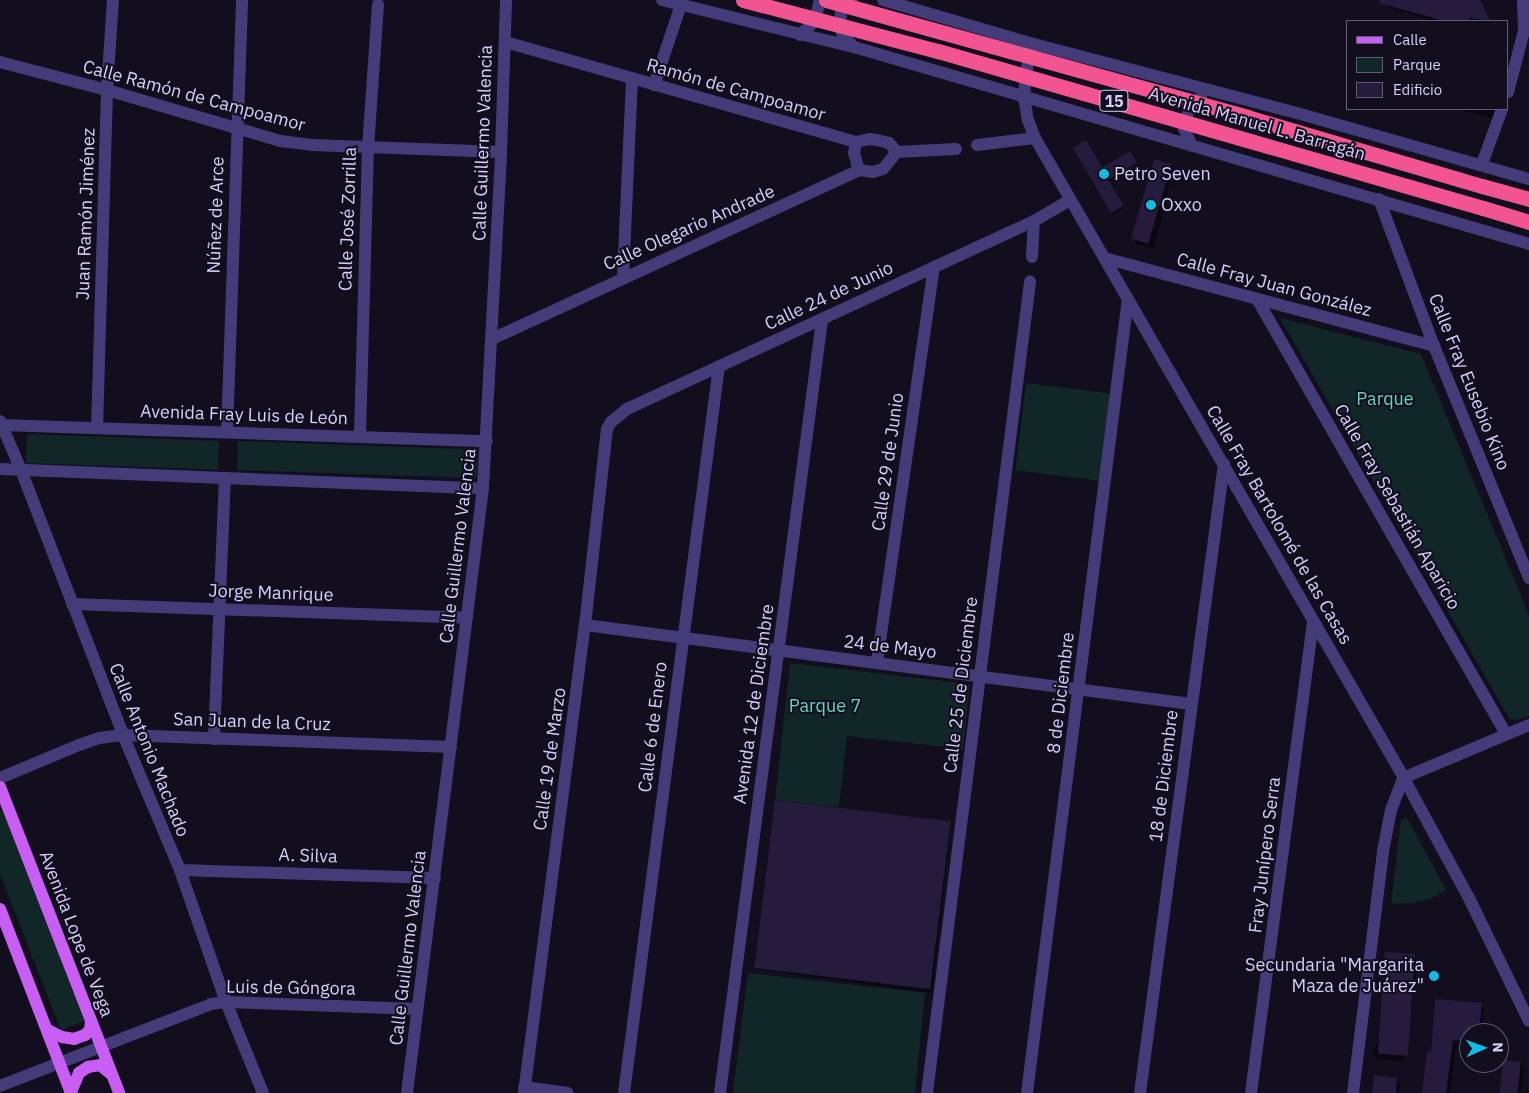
<!DOCTYPE html>
<meta charset="utf-8">
<style>
body{margin:0}
#map{position:relative;width:1529px;height:1093px;overflow:hidden;background:#120e1e;font-family:"IBM Plex Sans",sans-serif}
div>[style]{position:absolute}
[style*='--x']{left:calc(var(--x)*1px);top:calc(var(--y)*1px);width:calc(var(--w)*1px);rotate:calc(var(--a)*1deg)}
.green>*{inset:0;background:#112627;transform-origin:0 0}
.shadow>*{inset:0;background:#0007}
.building>*{inset:0;background:#251b3d;transform-origin:0 0}
.minor>*{height:12px;margin:-6px;padding:0 6px;transform-origin:6px;border-radius:6px;background:#443c79}
.major>*{height:12px;margin:-6px;padding:0 6px;transform-origin:6px;border-radius:6px;background:#c85ef3}
.highway>*{height:15px;margin:-7.5px;padding:0 7.5px;transform-origin:7.5px;border-radius:7.5px;background:#f25391}
.highway-bridge>*{height:15px;margin:-7.5px;padding:0 7.5px;transform-origin:7.5px;border-radius:7.5px;background:#f25391}
.dots>*{width:14px;height:14px;translate:-50% -50%;box-sizing:border-box;border:2px solid #120e1e;border-radius:50%}
span{translate:-50% -50%;white-space:nowrap;text-align:center;line-height:1.15;-webkit-text-stroke:4px #120e1e;paint-order:stroke}
.shield-label span{padding:1px 4px;background:#120e1e;border:1px solid;border-radius:4px;-webkit-text-stroke-width:0}
.shield-label{font-size:16px;color:#d7cefb;font-weight:700}
.street-label{font-size:18px;color:#d7cefb}
.poi-label{font-size:18px;color:#d7cefb}
.left{translate:0 -50%;text-align:left}
.right{translate:-100% -50%;text-align:right}
.park-label{font-size:18px;color:#61d5c2}
.legend{position:absolute;left:1346px;top:20px;width:162px;height:90px;box-sizing:border-box;background:#120e1e;border:1px solid #615b76;margin:0;padding:6px 9px;list-style:none;font-size:15px;color:#d7cefb}
.legend li{display:flex;align-items:center;gap:10px;height:25px}
.legend b{width:25px;border:1px solid #615b76}
.north{position:absolute;left:1459px;top:1023px;width:50px;height:50px;box-sizing:border-box;background:#120e1e;border:1px solid #615b76;border-radius:50%;rotate:88deg;font-size:14px;font-weight:700;line-height:20px;text-align:center;color:#d7cefb}
.north::after{content:'';display:block;margin:auto;width:18px;height:22px;background:#11bde4;clip-path:polygon(50% 0,100% 100%,50% 72%,0 100%)}
</style>
<div id="map">
<div class="green">
<i style="clip-path:polygon(1280px 318px,1421px 354px,1529px 615px,1529px 716px,1516px 720px,1509px 718px)"></i>
<i style="left:1026px;top:383px;width:88px;height:88px;rotate:7deg"></i>
<i style="left:27px;top:434px;width:192px;height:29px;rotate:2deg"></i>
<i style="left:238px;top:441px;width:240px;height:29px;rotate:2deg"></i>
<i style="clip-path:polygon(790px 663px,970px 684px,963px 749px,847px 736px,839px 807px,775px 800px)"></i>
<i style="clip-path:polygon(4px 810px,88px 1020px,61px 1030px,0 874px,0 811px)"></i>
<i style="clip-path:polygon(1407px 818px,1446px 890px,1432px 898px,1414px 903px,1391px 904px,1401px 819px)"></i>
<i style="clip-path:polygon(748px 973px,925px 993px,915px 1093px,733px 1093px)"></i>
</div>
<div class="shadow">
<i style="clip-path:polygon(1385px 0,1482px 0,1480px 2px,1489px 21px,1436px 21px,1390px 8px)"></i>
<i style="clip-path:polygon(1456px 109px,1504px 109px,1497px 119px)"></i>
<i style="clip-path:polygon(1075px 148px,1101px 169px,1130px 153px,1136px 164px,1108px 182px,1123px 208px,1113px 214px)"></i>
<i style="clip-path:polygon(1170px 165px,1173px 171px,1154px 249px,1136px 244px,1133px 239px)"></i>
<i style="clip-path:polygon(951px 823px,932px 993px,756px 969px,756px 967px)"></i>
<i style="clip-path:polygon(1414px 955px,1418px 961px,1404px 1062px,1376px 1058px,1373px 1053px)"></i>
<i style="clip-path:polygon(1481px 1005px,1484px 1010px,1482px 1033px,1469px 1033px,1469px 1047px,1456px 1045px,1450px 1093px,1423px 1093px,1432px 1054px)"></i>
<i style="clip-path:polygon(1521px 1063px,1524px 1068px,1521px 1093px,1501px 1093px)"></i>
<i style="clip-path:polygon(1397px 1079px,1400px 1085px,1399px 1093px,1373px 1093px)"></i>
</div>
<div class="building">
<i style="clip-path:polygon(1380px 0,1480px 0,1490px 21px,1470px 18px,1469px 21px,1444px 21px,1379px 3px)"></i>
<i style="clip-path:polygon(1086px 140px,1102px 167px,1130px 151px,1137px 163px,1108px 180px,1124px 206px,1111px 213px,1073px 148px)"></i>
<i style="left:1154px;top:159px;width:18px;height:83px;rotate:16deg"></i>
<i style="left:775px;top:800px;width:177px;height:169px;rotate:7deg"></i>
<i style="left:1385px;top:952px;width:30px;height:102px;rotate:4deg"></i>
<i style="clip-path:polygon(1435px 999px,1482px 1003px,1479px 1033px,1469px 1033px,1469px 1042px,1453px 1040px,1446px 1093px,1422px 1093px,1427px 1052px,1431px 1052px)"></i>
<i style="left:1503px;top:1060px;width:18px;height:33px;rotate:6deg"></i>
<i style="clip-path:polygon(1374px 1075px,1397px 1078px,1396px 1093px,1372px 1093px)"></i>
</div>
<div class="minor">
<i style="--x:662;--y:0;--w:198;--a:13.8"></i>
<i style="--x:854;--y:47;--w:703;--a:16.27"></i>
<i style="--x:852;--y:0;--w:15;--a:138"></i>
<i style="--x:841;--y:10;--w:17;--a:93"></i>
<i style="--x:840;--y:27;--w:9;--a:72"></i>
<i style="--x:843;--y:36;--w:16;--a:45"></i>
<i style="--x:883;--y:0;--w:153;--a:16.3"></i>
<i style="--x:1030;--y:43;--w:276;--a:14.7"></i>
<i style="--x:1297;--y:113;--w:241;--a:15.9"></i>
<i style="--x:800;--y:35;--w:21;--a:-43"></i>
<i style="--x:815;--y:21;--w:22;--a:-77"></i>
<i style="--x:505;--y:42;--w:365;--a:15.9"></i>
<i style="--x:856;--y:142;--w:14;--a:-12"></i>
<i style="--x:870;--y:139;--w:7;--a:8"></i>
<i style="--x:877;--y:140;--w:12;--a:14"></i>
<i style="--x:889;--y:143;--w:12;--a:48"></i>
<i style="--x:897;--y:152;--w:59;--a:-2.9"></i>
<i style="--x:1030;--y:43;--w:53;--a:96.5"></i>
<i style="--x:1024;--y:96;--w:24;--a:81"></i>
<i style="--x:1028;--y:120;--w:19;--a:69"></i>
<i style="--x:1035;--y:138;--w:731;--a:60.03"></i>
<i style="--x:1400;--y:771;--w:142;--a:61.5"></i>
<i style="--x:1468;--y:896;--w:139;--a:64"></i>
<i style="--x:0;--y:62;--w:111;--a:14.7"></i>
<i style="--x:107;--y:90;--w:180;--a:16.4"></i>
<i style="--x:280;--y:141;--w:32;--a:7"></i>
<i style="--x:312;--y:145;--w:189;--a:2.1"></i>
<i style="--x:654;--y:85;--w:84;--a:-71.4"></i>
<i style="--x:1508;--y:92;--w:63;--a:-75.3"></i>
<i style="--x:1524;--y:31;--w:31;--a:-92"></i>
<i style="--x:856;--y:142;--w:11;--a:100"></i>
<i style="--x:854;--y:153;--w:18;--a:74"></i>
<i style="--x:977;--y:145;--w:58;--a:-6.9"></i>
<i style="--x:1192;--y:146;--w:19;--a:-115"></i>
<i style="--x:1184;--y:129;--w:10;--a:-79"></i>
<i style="--x:1186;--y:119;--w:10;--a:-73"></i>
<i style="--x:1189;--y:109;--w:17;--a:-45"></i>
<i style="--x:1482;--y:164;--w:59;--a:-70"></i>
<i style="--x:1379;--y:199;--w:157;--a:69.5"></i>
<i style="--x:1434;--y:346;--w:251;--a:67.7"></i>
<i style="--x:1032;--y:257;--w:36;--a:-87"></i>
<i style="--x:1104;--y:258;--w:342;--a:14.9"></i>
<i style="--x:623;--y:277;--w:198;--a:-87.4"></i>
<i style="--x:1257;--y:299;--w:501;--a:60.21"></i>
<i style="--x:492;--y:339;--w:404;--a:-24.7"></i>
<i style="--x:859;--y:170;--w:14;--a:8"></i>
<i style="--x:873;--y:172;--w:10;--a:-17"></i>
<i style="--x:883;--y:169;--w:22;--a:-51"></i>
<i style="--x:0;--y:421;--w:53;--a:66.8"></i>
<i style="--x:21;--y:470;--w:284;--a:68.9"></i>
<i style="--x:123;--y:735;--w:147;--a:67.1"></i>
<i style="--x:180;--y:870;--w:140;--a:70.8"></i>
<i style="--x:226;--y:1002;--w:98;--a:67.9"></i>
<i style="--x:0;--y:425;--w:487;--a:1.9"></i>
<i style="--x:97;--y:428;--w:338;--a:-88.3"></i>
<i style="--x:107;--y:90;--w:90;--a:-86.2"></i>
<i style="--x:227;--y:432;--w:432;--a:-88"></i>
<i style="--x:360;--y:435;--w:287;--a:-88.4"></i>
<i style="--x:368;--y:148;--w:144;--a:-86"></i>
<i style="--x:0;--y:469;--w:483;--a:2.3"></i>
<i style="--x:72;--y:604;--w:395;--a:2"></i>
<i style="--x:585;--y:625;--w:611;--a:7.43"></i>
<i style="--x:877;--y:662;--w:399;--a:-81.8"></i>
<i style="--x:214;--y:739;--w:260;--a:-87.6"></i>
<i style="--x:0;--y:778;--w:86;--a:-22.7"></i>
<i style="--x:79;--y:745;--w:21;--a:-19"></i>
<i style="--x:99;--y:738;--w:24;--a:-7"></i>
<i style="--x:123;--y:735;--w:328;--a:2.1"></i>
<i style="--x:180;--y:870;--w:255;--a:1.8"></i>
<i style="--x:0;--y:1086;--w:226;--a:-21.2"></i>
<i style="--x:211;--y:1004;--w:15;--a:-8"></i>
<i style="--x:226;--y:1002;--w:191;--a:2.1"></i>
<i style="--x:524;--y:1087;--w:44;--a:7.8"></i>
<i style="--x:407;--y:1093;--w:610;--a:-82.84"></i>
<i style="--x:483;--y:488;--w:336;--a:-86.9"></i>
<i style="--x:501;--y:152;--w:152;--a:-88.1"></i>
<i style="--x:524;--y:1093;--w:472;--a:-82.6"></i>
<i style="--x:585;--y:625;--w:197;--a:-83.6"></i>
<i style="--x:607;--y:429;--w:8;--a:-60"></i>
<i style="--x:611;--y:422;--w:21;--a:-39"></i>
<i style="--x:627;--y:409;--w:448;--a:-24.8"></i>
<i style="--x:1034;--y:221;--w:42;--a:-30.3"></i>
<i style="--x:624;--y:1093;--w:733;--a:-82.56"></i>
<i style="--x:720;--y:1093;--w:780;--a:-82.48"></i>
<i style="--x:927;--y:1093;--w:818;--a:-82.76"></i>
<i style="--x:1027;--y:1093;--w:801;--a:-82.76"></i>
<i style="--x:1140;--y:1093;--w:635;--a:-82.39"></i>
<i style="--x:1251;--y:1093;--w:475;--a:-82.5"></i>
<i style="--x:1353;--y:1093;--w:244;--a:-82.9"></i>
<i style="--x:1383;--y:851;--w:42;--a:-79"></i>
<i style="--x:1391;--y:810;--w:34;--a:-69"></i>
<i style="--x:1403;--y:778;--w:137;--a:-22.8"></i>
</div>
<div class="major">
<i style="--x:0;--y:787;--w:328;--a:68.7"></i>
<i style="--x:0;--y:909;--w:197;--a:68.9"></i>
<i style="--x:48;--y:1030;--w:16;--a:27"></i>
<i style="--x:62;--y:1037;--w:12;--a:9"></i>
<i style="--x:74;--y:1039;--w:12;--a:-20"></i>
<i style="--x:85;--y:1035;--w:7;--a:-45"></i>
<i style="--x:90;--y:1030;--w:9;--a:-84"></i>
<i style="--x:71;--y:1092;--w:21;--a:-67"></i>
<i style="--x:79;--y:1073;--w:11;--a:-34"></i>
<i style="--x:88;--y:1067;--w:12;--a:-9"></i>
<i style="--x:100;--y:1065;--w:14;--a:39"></i>
</div>
<div class="highway">
<i style="--x:1482;--y:186;--w:49;--a:15.5"></i>
<i style="--x:1483;--y:208;--w:48;--a:16.9"></i>
</div>
<div class="highway-bridge">
<i style="--x:743;--y:0;--w:202;--a:14.7"></i>
<i style="--x:938;--y:51;--w:567;--a:16.07"></i>
<i style="--x:826;--y:0;--w:437;--a:15.5"></i>
<i style="--x:1247;--y:117;--w:245;--a:16.4"></i>
</div>
<div class="dots">
<i style="left:1104px;top:174px;background:#11bde4"></i>
<i style="left:1151px;top:205px;background:#11bde4"></i>
<i style="left:1434px;top:976px;background:#11bde4"></i>
</div>
<div class="shield-label">
<span style="left:1114px;top:101px">15</span>
</div>
<div class="street-label">
<span style="left:736px;top:90px;rotate:16deg">Ramón de Campoamor</span>
<span style="left:194px;top:96px;rotate:15deg">Calle Ramón de Campoamor</span>
<span style="left:1257px;top:124px;rotate:16deg">Avenida Manuel L. Barragán</span>
<span style="left:483px;top:143px;rotate:-88deg">Calle Guillermo Valencia</span>
<span style="left:86px;top:214px;rotate:-88deg">Juan Ramón Jiménez</span>
<span style="left:216px;top:215px;rotate:-88deg">Núñez de Arce</span>
<span style="left:348px;top:219px;rotate:-88deg">Calle José Zorrilla</span>
<span style="left:689px;top:228px;rotate:-24deg">Calle Olegario Andrade</span>
<span style="left:1274px;top:285px;rotate:15deg">Calle Fray Juan González</span>
<span style="left:829px;top:296px;rotate:-25deg">Calle 24 de Junio</span>
<span style="left:1469px;top:382px;rotate:68deg">Calle Fray Eusebio Kino</span>
<span style="left:244px;top:415px;rotate:2deg">Avenida Fray Luis de León</span>
<span style="left:888px;top:462px;rotate:-82deg">Calle 29 de Junio</span>
<span style="left:1397px;top:507px;rotate:60deg">Calle Fray Sebastián Aparicio</span>
<span style="left:1279px;top:525px;rotate:60deg">Calle Fray Bartolomé de las Casas</span>
<span style="left:458px;top:546px;rotate:-83deg">Calle Guillermo Valencia</span>
<span style="left:271px;top:593px;rotate:2deg">Jorge Manrique</span>
<span style="left:890px;top:647px;rotate:7deg">24 de Mayo</span>
<span style="left:961px;top:685px;rotate:-83deg">Calle 25 de Diciembre</span>
<span style="left:1061px;top:693px;rotate:-83deg">8 de Diciembre</span>
<span style="left:754px;top:704px;rotate:-82deg">Avenida 12 de Diciembre</span>
<span style="left:252px;top:722px;rotate:2deg">San Juan de la Cruz</span>
<span style="left:653px;top:727px;rotate:-83deg">Calle 6 de Enero</span>
<span style="left:149px;top:750px;rotate:68deg">Calle Antonio Machado</span>
<span style="left:550px;top:759px;rotate:-82deg">Calle 19 de Marzo</span>
<span style="left:1164px;top:776px;rotate:-83deg">18 de Diciembre</span>
<span style="left:1265px;top:855px;rotate:-83deg">Fray Junípero Serra</span>
<span style="left:308px;top:856px;rotate:2deg">A. Silva</span>
<span style="left:76px;top:934px;rotate:69deg">Avenida Lope de Vega</span>
<span style="left:408px;top:948px;rotate:-83deg">Calle Guillermo Valencia</span>
<span style="left:291px;top:988px;rotate:1deg">Luis de Góngora</span>
</div>
<div class="poi-label">
<span class="left" style="left:1114px;top:174px">Petro Seven</span>
<span class="left" style="left:1161px;top:205px">Oxxo</span>
<span class="right" style="left:1424px;top:976px">Secundaria "Margarita<br>Maza de Juárez"</span>
</div>
<div class="park-label">
<span style="left:1385px;top:399px">Parque</span>
<span style="left:825px;top:706px">Parque 7</span>
</div>
<ul class="legend">
<li><b style="height:6px;background:#c85ef3"></b>Calle</li>
<li><b style="height:14px;background:#112627"></b>Parque</li>
<li><b style="height:14px;background:#251b3d"></b>Edificio</li>
</ul>
<div class="north">N</div>
</div>
